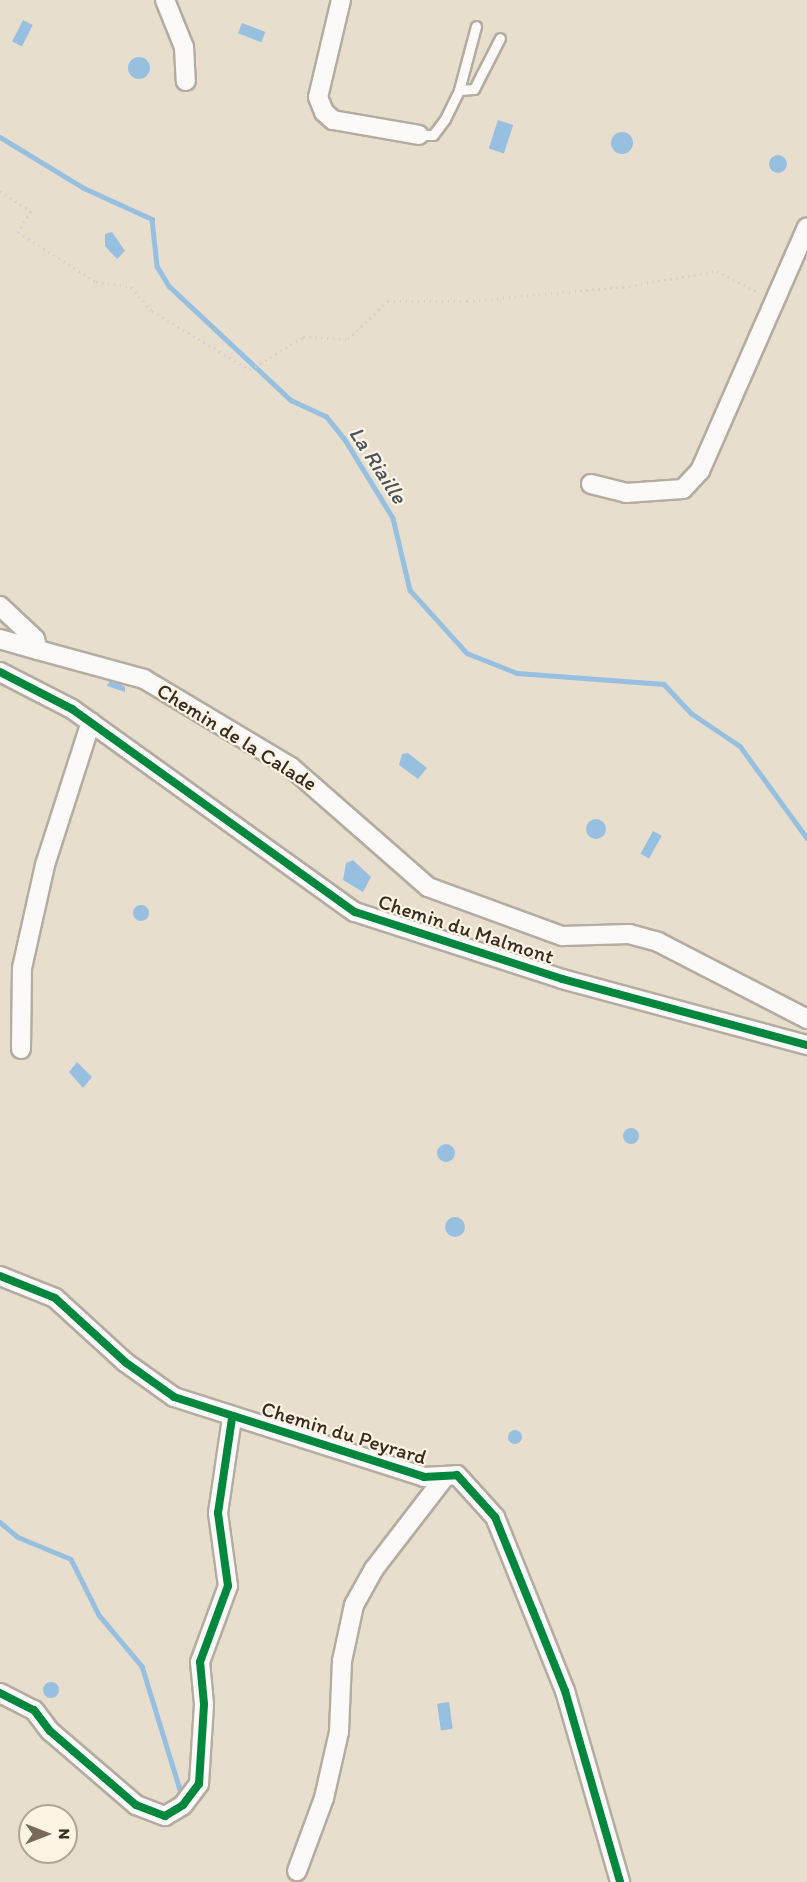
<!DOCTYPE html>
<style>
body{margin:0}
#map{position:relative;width:807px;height:1882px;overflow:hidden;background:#e8dece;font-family:Itim,sans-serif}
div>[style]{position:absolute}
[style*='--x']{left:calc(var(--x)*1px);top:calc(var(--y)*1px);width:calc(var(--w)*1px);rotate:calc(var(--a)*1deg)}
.water>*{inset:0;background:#97c0e0;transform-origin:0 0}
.round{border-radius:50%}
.stream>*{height:4.5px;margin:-2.25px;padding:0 2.25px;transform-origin:2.25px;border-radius:2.25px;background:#97c0e0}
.path>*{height:3px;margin-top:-1.5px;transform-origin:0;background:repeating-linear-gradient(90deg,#d4d0cb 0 1.5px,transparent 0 6px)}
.roads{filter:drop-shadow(2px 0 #b4aca1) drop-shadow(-2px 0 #b4aca1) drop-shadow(0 2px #b4aca1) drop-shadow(0 -2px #b4aca1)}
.lane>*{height:9px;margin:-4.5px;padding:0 4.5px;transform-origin:4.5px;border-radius:4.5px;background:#fcfaf8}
.street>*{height:18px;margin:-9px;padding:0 9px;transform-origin:9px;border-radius:9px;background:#fcfaf8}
.cycleway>*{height:8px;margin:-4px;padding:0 4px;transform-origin:4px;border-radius:4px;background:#00873e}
span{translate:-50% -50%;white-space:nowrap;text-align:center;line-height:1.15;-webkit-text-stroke:4.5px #fcf5e5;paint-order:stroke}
.street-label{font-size:21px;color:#3b2a1e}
.water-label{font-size:22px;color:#4c535a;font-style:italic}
.north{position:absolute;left:18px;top:1804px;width:60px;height:60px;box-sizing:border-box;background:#fcf5e5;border:2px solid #afa495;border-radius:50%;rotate:90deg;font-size:16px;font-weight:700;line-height:24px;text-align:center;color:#3b2a1e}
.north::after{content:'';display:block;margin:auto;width:21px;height:27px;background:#78695c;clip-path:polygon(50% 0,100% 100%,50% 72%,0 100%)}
</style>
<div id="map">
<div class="water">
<i style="left:23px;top:20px;width:11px;height:24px;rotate:27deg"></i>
<i style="left:242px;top:23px;width:25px;height:11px;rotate:21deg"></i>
<i class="round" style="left:128px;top:57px;width:22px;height:22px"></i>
<i style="left:498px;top:120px;width:16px;height:30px;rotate:18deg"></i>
<i class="round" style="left:611px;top:132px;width:22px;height:22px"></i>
<i class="round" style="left:769px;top:155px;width:18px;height:18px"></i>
<i style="clip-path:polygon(112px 232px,125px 251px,117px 259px,105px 246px,105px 234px)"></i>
<i style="clip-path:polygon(111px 679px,125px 687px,125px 692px,107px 686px)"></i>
<i style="clip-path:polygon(408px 753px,427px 768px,418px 779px,399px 765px,402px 754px)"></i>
<i class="round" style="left:586px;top:819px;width:20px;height:20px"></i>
<i style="left:653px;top:831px;width:10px;height:26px;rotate:29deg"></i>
<i style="clip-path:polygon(353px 860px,371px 877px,363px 892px,343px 880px,346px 863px)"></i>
<i class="round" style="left:133px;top:905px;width:16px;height:16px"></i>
<i style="clip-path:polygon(77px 1062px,92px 1077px,83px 1088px,69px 1072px)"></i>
<i class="round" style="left:623px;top:1128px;width:16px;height:16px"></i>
<i class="round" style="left:437px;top:1144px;width:18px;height:18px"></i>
<i class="round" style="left:445px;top:1217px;width:20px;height:20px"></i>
<i class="round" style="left:508px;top:1430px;width:14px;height:14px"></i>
<i class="round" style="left:43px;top:1682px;width:16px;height:16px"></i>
<i style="left:449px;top:1702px;width:27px;height:12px;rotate:82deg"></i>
</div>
<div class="stream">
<i style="--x:0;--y:137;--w:98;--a:31.3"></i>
<i style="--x:84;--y:188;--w:75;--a:24.5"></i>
<i style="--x:152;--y:219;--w:47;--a:83.9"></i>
<i style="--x:157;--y:266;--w:23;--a:59"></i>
<i style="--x:169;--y:286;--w:167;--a:43.1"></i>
<i style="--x:291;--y:400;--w:38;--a:25"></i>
<i style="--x:326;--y:416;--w:28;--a:51"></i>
<i style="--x:344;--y:438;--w:94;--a:58.5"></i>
<i style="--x:393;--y:518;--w:74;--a:76.7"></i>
<i style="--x:410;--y:590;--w:85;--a:47.9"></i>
<i style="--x:467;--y:653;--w:54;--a:21.8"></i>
<i style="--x:517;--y:673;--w:147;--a:4.3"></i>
<i style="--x:664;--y:684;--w:40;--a:47"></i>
<i style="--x:691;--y:713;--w:59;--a:34"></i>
<i style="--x:740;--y:746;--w:114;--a:53.9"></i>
<i style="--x:0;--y:1522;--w:23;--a:40"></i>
<i style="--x:18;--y:1537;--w:57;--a:22.5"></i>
<i style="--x:71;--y:1559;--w:63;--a:63.4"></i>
<i style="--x:99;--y:1615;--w:67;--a:49.9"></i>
<i style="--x:142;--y:1666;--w:133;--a:72.9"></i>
</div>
<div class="path">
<i style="--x:0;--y:191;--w:37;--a:33"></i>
<i style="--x:31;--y:211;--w:25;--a:122"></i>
<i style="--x:18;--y:232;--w:93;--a:32.7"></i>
<i style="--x:96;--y:282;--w:35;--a:8"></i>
<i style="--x:131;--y:287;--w:32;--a:49"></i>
<i style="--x:152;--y:311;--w:114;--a:31"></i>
<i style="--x:250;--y:370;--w:62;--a:-31.9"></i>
<i style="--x:303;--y:337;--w:45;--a:2.5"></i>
<i style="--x:348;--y:339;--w:55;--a:-43.5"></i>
<i style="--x:388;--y:301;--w:79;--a:0"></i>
<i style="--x:467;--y:301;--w:157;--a:-5.1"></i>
<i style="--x:623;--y:287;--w:95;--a:-9.7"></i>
<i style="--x:717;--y:271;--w:48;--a:27.1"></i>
</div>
<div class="roads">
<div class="lane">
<i style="--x:459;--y:90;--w:15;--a:-4"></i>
<i style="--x:474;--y:89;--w:57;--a:-63"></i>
<i style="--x:419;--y:135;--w:14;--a:0"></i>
<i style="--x:433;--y:135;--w:20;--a:-53"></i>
<i style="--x:445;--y:119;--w:32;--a:-64"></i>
<i style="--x:459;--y:90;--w:66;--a:-75.1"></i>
</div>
<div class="street">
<i style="--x:165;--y:0;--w:51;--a:68"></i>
<i style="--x:184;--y:47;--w:34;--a:87"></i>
<i style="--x:341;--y:0;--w:100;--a:103.3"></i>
<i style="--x:318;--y:97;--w:16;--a:68"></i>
<i style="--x:324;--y:112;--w:12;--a:42"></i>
<i style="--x:333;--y:120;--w:87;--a:9.9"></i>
<i style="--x:591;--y:484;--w:36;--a:14"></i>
<i style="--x:626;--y:493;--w:57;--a:-4"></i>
<i style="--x:683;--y:489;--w:25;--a:-47"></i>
<i style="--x:700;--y:471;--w:266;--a:-66.3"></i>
<i style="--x:0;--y:606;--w:48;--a:43.3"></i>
<i style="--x:35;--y:639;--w:11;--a:75"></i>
<i style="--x:38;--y:650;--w:40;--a:-164"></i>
<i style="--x:38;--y:650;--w:110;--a:15.3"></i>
<i style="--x:144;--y:679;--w:171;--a:30.9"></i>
<i style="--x:291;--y:767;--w:182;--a:41.2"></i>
<i style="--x:428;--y:887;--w:143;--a:20.1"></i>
<i style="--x:562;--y:936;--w:67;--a:-1.7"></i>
<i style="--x:629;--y:934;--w:30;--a:15"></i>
<i style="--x:658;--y:942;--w:168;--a:27.3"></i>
<i style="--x:0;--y:672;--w:81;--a:27.2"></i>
<i style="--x:72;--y:709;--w:348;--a:35.7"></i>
<i style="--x:355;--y:912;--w:218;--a:17.9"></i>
<i style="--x:562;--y:979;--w:254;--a:15.1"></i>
<i style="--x:21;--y:1049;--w:81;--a:-89.3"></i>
<i style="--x:22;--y:968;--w:106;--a:-77.4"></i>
<i style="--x:45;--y:865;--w:150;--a:-72.2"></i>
<i style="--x:0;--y:1276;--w:59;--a:21.8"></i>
<i style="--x:55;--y:1298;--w:95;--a:42.4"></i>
<i style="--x:125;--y:1362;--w:60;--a:35.5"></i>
<i style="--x:174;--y:1397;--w:262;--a:17.7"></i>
<i style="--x:424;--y:1477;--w:33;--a:-3"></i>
<i style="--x:457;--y:1475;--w:57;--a:47.9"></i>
<i style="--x:495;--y:1517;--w:101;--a:68"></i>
<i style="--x:533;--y:1611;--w:86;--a:68.2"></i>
<i style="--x:565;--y:1691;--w:199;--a:73.9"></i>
<i style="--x:0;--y:1693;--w:38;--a:27"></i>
<i style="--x:34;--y:1710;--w:26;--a:53"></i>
<i style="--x:50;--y:1731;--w:113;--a:40.7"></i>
<i style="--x:136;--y:1805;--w:31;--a:21"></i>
<i style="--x:165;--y:1816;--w:21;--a:-31"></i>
<i style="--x:183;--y:1805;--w:26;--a:-53"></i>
<i style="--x:199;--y:1784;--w:80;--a:-86.4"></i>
<i style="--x:204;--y:1704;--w:42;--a:-95.4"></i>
<i style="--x:200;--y:1662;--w:81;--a:-69.8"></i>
<i style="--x:228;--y:1586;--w:74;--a:-97.8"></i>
<i style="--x:218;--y:1513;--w:96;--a:-81.6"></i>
<i style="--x:297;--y:1871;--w:78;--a:-69.7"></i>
<i style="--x:324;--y:1798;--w:68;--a:-77.2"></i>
<i style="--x:339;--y:1732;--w:71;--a:-87.6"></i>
<i style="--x:342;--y:1661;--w:57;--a:-77.9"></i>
<i style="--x:354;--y:1605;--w:41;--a:-60.9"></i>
<i style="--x:374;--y:1569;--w:115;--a:-52.4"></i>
</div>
</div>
<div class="cycleway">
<i style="--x:0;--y:672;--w:81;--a:27.2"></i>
<i style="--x:72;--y:709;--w:348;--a:35.7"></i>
<i style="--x:355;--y:912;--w:218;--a:17.9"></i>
<i style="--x:562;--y:979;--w:254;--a:15.1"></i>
<i style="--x:0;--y:1276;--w:59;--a:21.8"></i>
<i style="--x:55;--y:1298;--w:95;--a:42.4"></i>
<i style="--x:125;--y:1362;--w:60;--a:35.5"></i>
<i style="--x:174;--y:1397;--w:262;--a:17.7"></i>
<i style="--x:424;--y:1477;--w:33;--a:-3"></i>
<i style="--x:457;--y:1475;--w:57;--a:47.9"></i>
<i style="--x:495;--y:1517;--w:101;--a:68"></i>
<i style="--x:533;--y:1611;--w:86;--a:68.2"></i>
<i style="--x:565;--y:1691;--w:199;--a:73.9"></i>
<i style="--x:0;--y:1693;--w:38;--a:27"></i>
<i style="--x:34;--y:1710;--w:26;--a:53"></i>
<i style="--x:50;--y:1731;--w:113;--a:40.7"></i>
<i style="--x:136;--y:1805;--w:31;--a:21"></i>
<i style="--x:165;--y:1816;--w:21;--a:-31"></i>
<i style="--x:183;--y:1805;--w:26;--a:-53"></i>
<i style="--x:199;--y:1784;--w:80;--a:-86.4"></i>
<i style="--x:204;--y:1704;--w:42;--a:-95.4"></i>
<i style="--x:200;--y:1662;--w:81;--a:-69.8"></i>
<i style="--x:228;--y:1586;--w:74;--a:-97.8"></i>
<i style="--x:218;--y:1513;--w:96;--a:-81.6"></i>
</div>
<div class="street-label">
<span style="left:237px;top:737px;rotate:32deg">Chemin de la Calade</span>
<span style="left:466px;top:929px;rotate:18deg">Chemin du Malmont</span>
<span style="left:344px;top:1433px;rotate:17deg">Chemin du Peyrard</span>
</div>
<div class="water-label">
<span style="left:378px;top:465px;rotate:57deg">La Riaille</span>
</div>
<div class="north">N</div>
</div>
